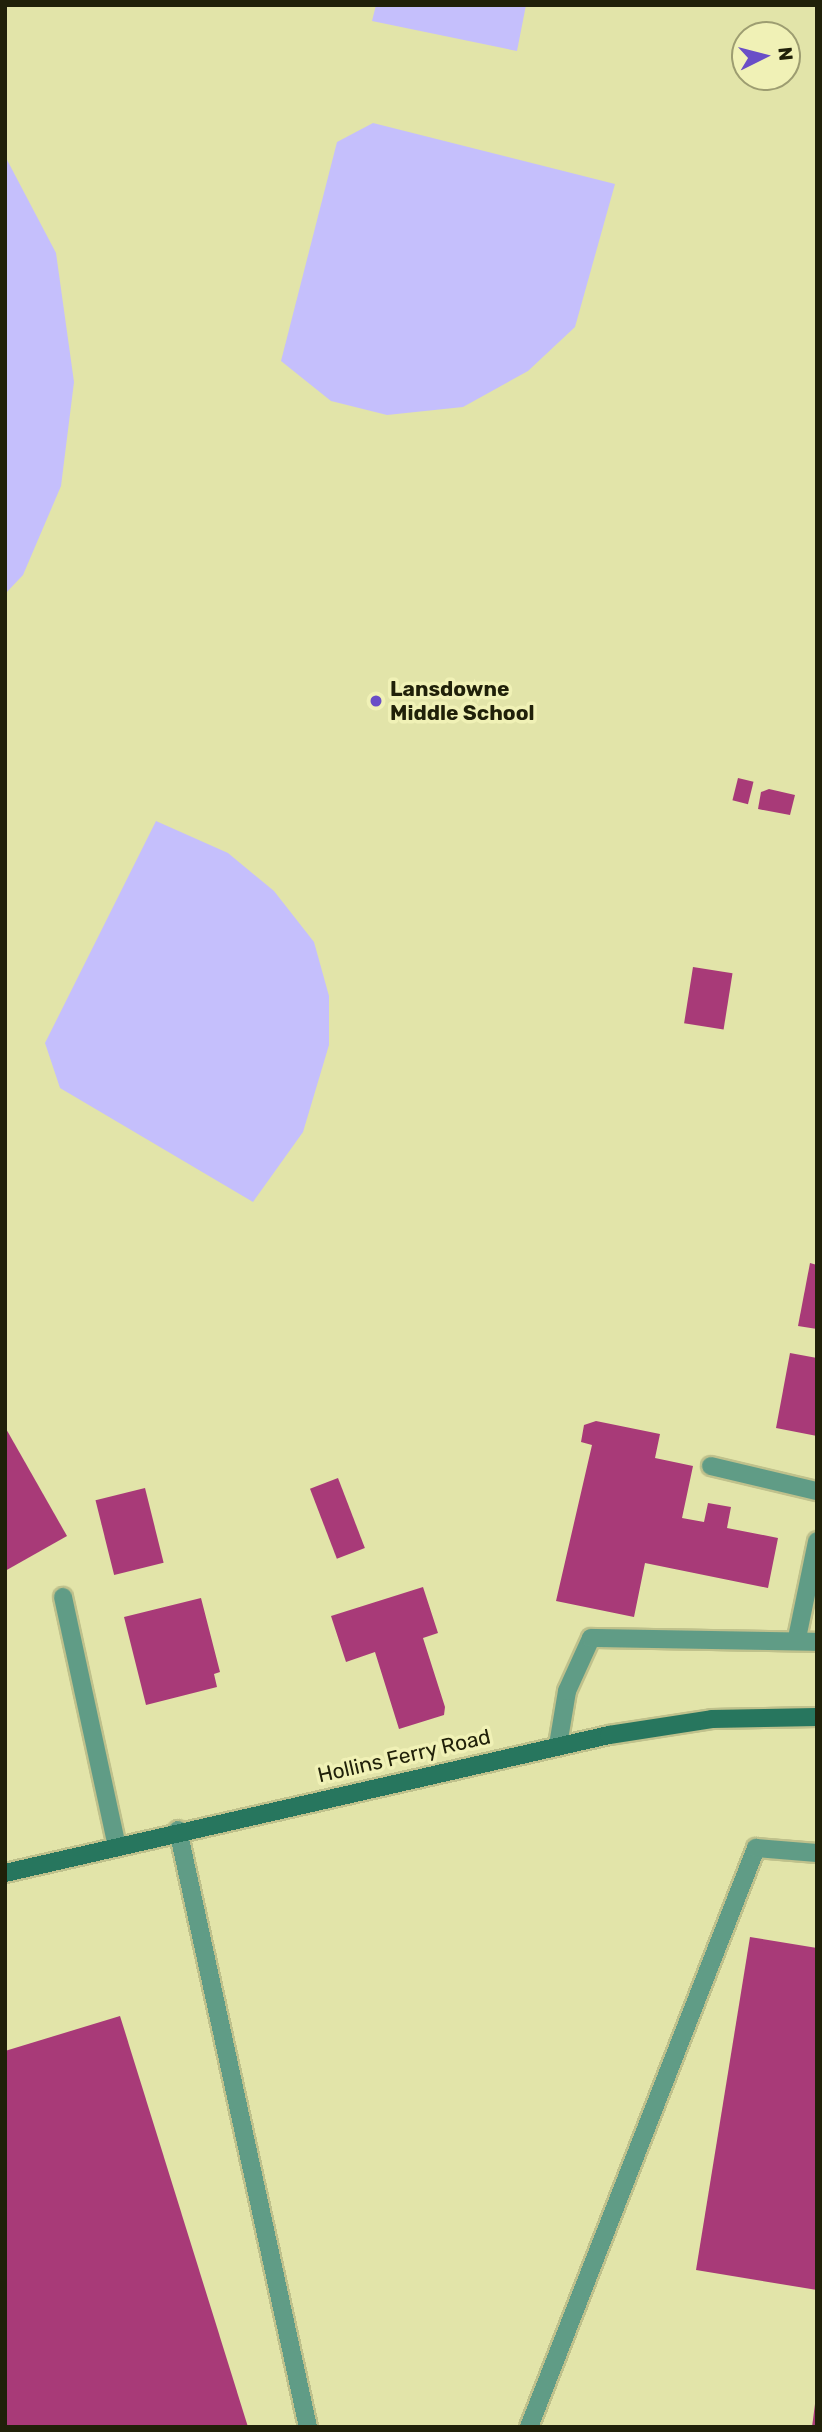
<!DOCTYPE html>
<style>
body{margin:0}
#map{position:relative;width:822px;height:2432px;overflow:hidden;background:#e2e4a9;font-family:Rubik,sans-serif}
div>[style]{position:absolute}
[style*='--x']{left:calc(var(--x)*1px);top:calc(var(--y)*1px);width:calc(var(--w)*1px);rotate:calc(var(--a)*1deg)}
.green>*{inset:0;background:#c5bffc}
.building>*{inset:0;background:#a83a78;transform-origin:0 0}
.roads{filter:drop-shadow(2px 0 #bfc18c) drop-shadow(-2px 0 #bfc18c) drop-shadow(0 2px #bfc18c) drop-shadow(0 -2px #bfc18c)}
.lane>*{height:18px;margin:-9px;padding:0 9px;transform-origin:9px;border-radius:9px;background:#609c86}
.secondary>*{height:18px;margin:-9px;padding:0 9px;transform-origin:9px;border-radius:9px;background:#27765e}
.dots>*{width:19px;height:19px;translate:-50% -50%;box-sizing:border-box;border:4px solid #f0f1b6;border-radius:50%}
span{translate:-50% -50%;white-space:nowrap;text-align:center;line-height:1.15;-webkit-text-stroke:7px #f0f1b6;paint-order:stroke}
.poi-label{font-size:21px;color:#202009;font-weight:700}
.left{translate:0 -50%;text-align:left}
.street-label{font-size:21px;color:#202009}
.frame{position:absolute;inset:0;border:7px solid #202009;pointer-events:none}
.north{position:absolute;left:731px;top:21px;width:70px;height:70px;box-sizing:border-box;background:#f0f1b6;border:2px solid #9d9d71;border-radius:50%;rotate:84deg;font-size:19px;font-weight:700;line-height:28px;text-align:center;color:#202009}
.north::after{content:'';display:block;margin:auto;width:24px;height:32px;background:#694ec7;clip-path:polygon(50% 0,100% 100%,50% 72%,0 100%)}
</style>
<div id="map">
<div class="green">
<i style="clip-path:polygon(376px 5px,526px 5px,517px 51px,372px 21px)"></i>
<i style="clip-path:polygon(373px 123px,615px 184px,575px 327px,528px 371px,463px 407px,387px 415px,331px 401px,281px 361px,337px 142px)"></i>
<i style="clip-path:polygon(5px 156px,56px 253px,74px 382px,61px 486px,23px 575px,5px 594px)"></i>
<i style="clip-path:polygon(156px 821px,228px 853px,274px 891px,314px 942px,329px 996px,329px 1045px,303px 1132px,253px 1202px,60px 1088px,45px 1043px)"></i>
</div>
<div class="building">
<i style="left:738px;top:778px;width:16px;height:23px;rotate:14deg"></i>
<i style="clip-path:polygon(769px 789px,795px 795px,790px 815px,758px 809px,761px 792px)"></i>
<i style="left:693px;top:967px;width:40px;height:57px;rotate:9deg"></i>
<i style="clip-path:polygon(810px 1263px,817px 1265px,817px 1329px,798px 1326px)"></i>
<i style="clip-path:polygon(790px 1353px,817px 1358px,817px 1436px,776px 1428px)"></i>
<i style="clip-path:polygon(596px 1421px,660px 1434px,655px 1458px,693px 1466px,682px 1518px,704px 1522px,708px 1503px,731px 1507px,727px 1528px,778px 1538px,768px 1588px,645px 1563px,634px 1617px,556px 1601px,592px 1445px,581px 1442px,584px 1425px)"></i>
<i style="clip-path:polygon(5px 1427px,67px 1536px,5px 1571px)"></i>
<i style="left:338px;top:1478px;width:75px;height:30px;rotate:69deg"></i>
<i style="left:145px;top:1488px;width:77px;height:51px;rotate:76deg"></i>
<i style="clip-path:polygon(423px 1587px,438px 1633px,423px 1638px,445px 1707px,444px 1715px,399px 1729px,375px 1652px,346px 1662px,331px 1616px)"></i>
<i style="clip-path:polygon(201px 1598px,220px 1672px,214px 1674px,217px 1687px,146px 1705px,124px 1617px)"></i>
<i style="clip-path:polygon(750px 1937px,817px 1948px,817px 2290px,696px 2270px)"></i>
<i style="clip-path:polygon(120px 2016px,248px 2427px,5px 2427px,5px 2051px)"></i>
<i style="clip-path:polygon(815px 2404px,817px 2427px,812px 2427px)"></i>
</div>
<div class="roads">
<div class="lane">
<i style="--x:711;--y:1466;--w:109;--a:13.3"></i>
<i style="--x:63;--y:1597;--w:255;--a:77.8"></i>
<i style="--x:797;--y:1638;--w:99;--a:-78.3"></i>
<i style="--x:558;--y:1745;--w:55;--a:-80.5"></i>
<i style="--x:567;--y:1691;--w:58;--a:-65.6"></i>
<i style="--x:591;--y:1638;--w:226;--a:1"></i>
<i style="--x:178;--y:1830;--w:611;--a:77.72"></i>
<i style="--x:529;--y:2427;--w:622;--a:-68.59"></i>
<i style="--x:756;--y:1848;--w:61;--a:4.7"></i>
</div>
<div class="secondary">
<i style="--x:5;--y:1873;--w:620;--a:-12.87"></i>
<i style="--x:609;--y:1735;--w:104;--a:-8.8"></i>
<i style="--x:712;--y:1719;--w:105;--a:-1.1"></i>
</div>
</div>
<div class="dots">
<i style="left:376px;top:701px;background:#694ec7"></i>
</div>
<div class="poi-label">
<span class="left" style="left:390px;top:701px">Lansdowne<br>Middle School</span>
</div>
<div class="street-label">
<span style="left:404px;top:1756px;rotate:-13deg">Hollins Ferry Road</span>
</div>
<div class="frame"></div>
<div class="north">N</div>
</div>
